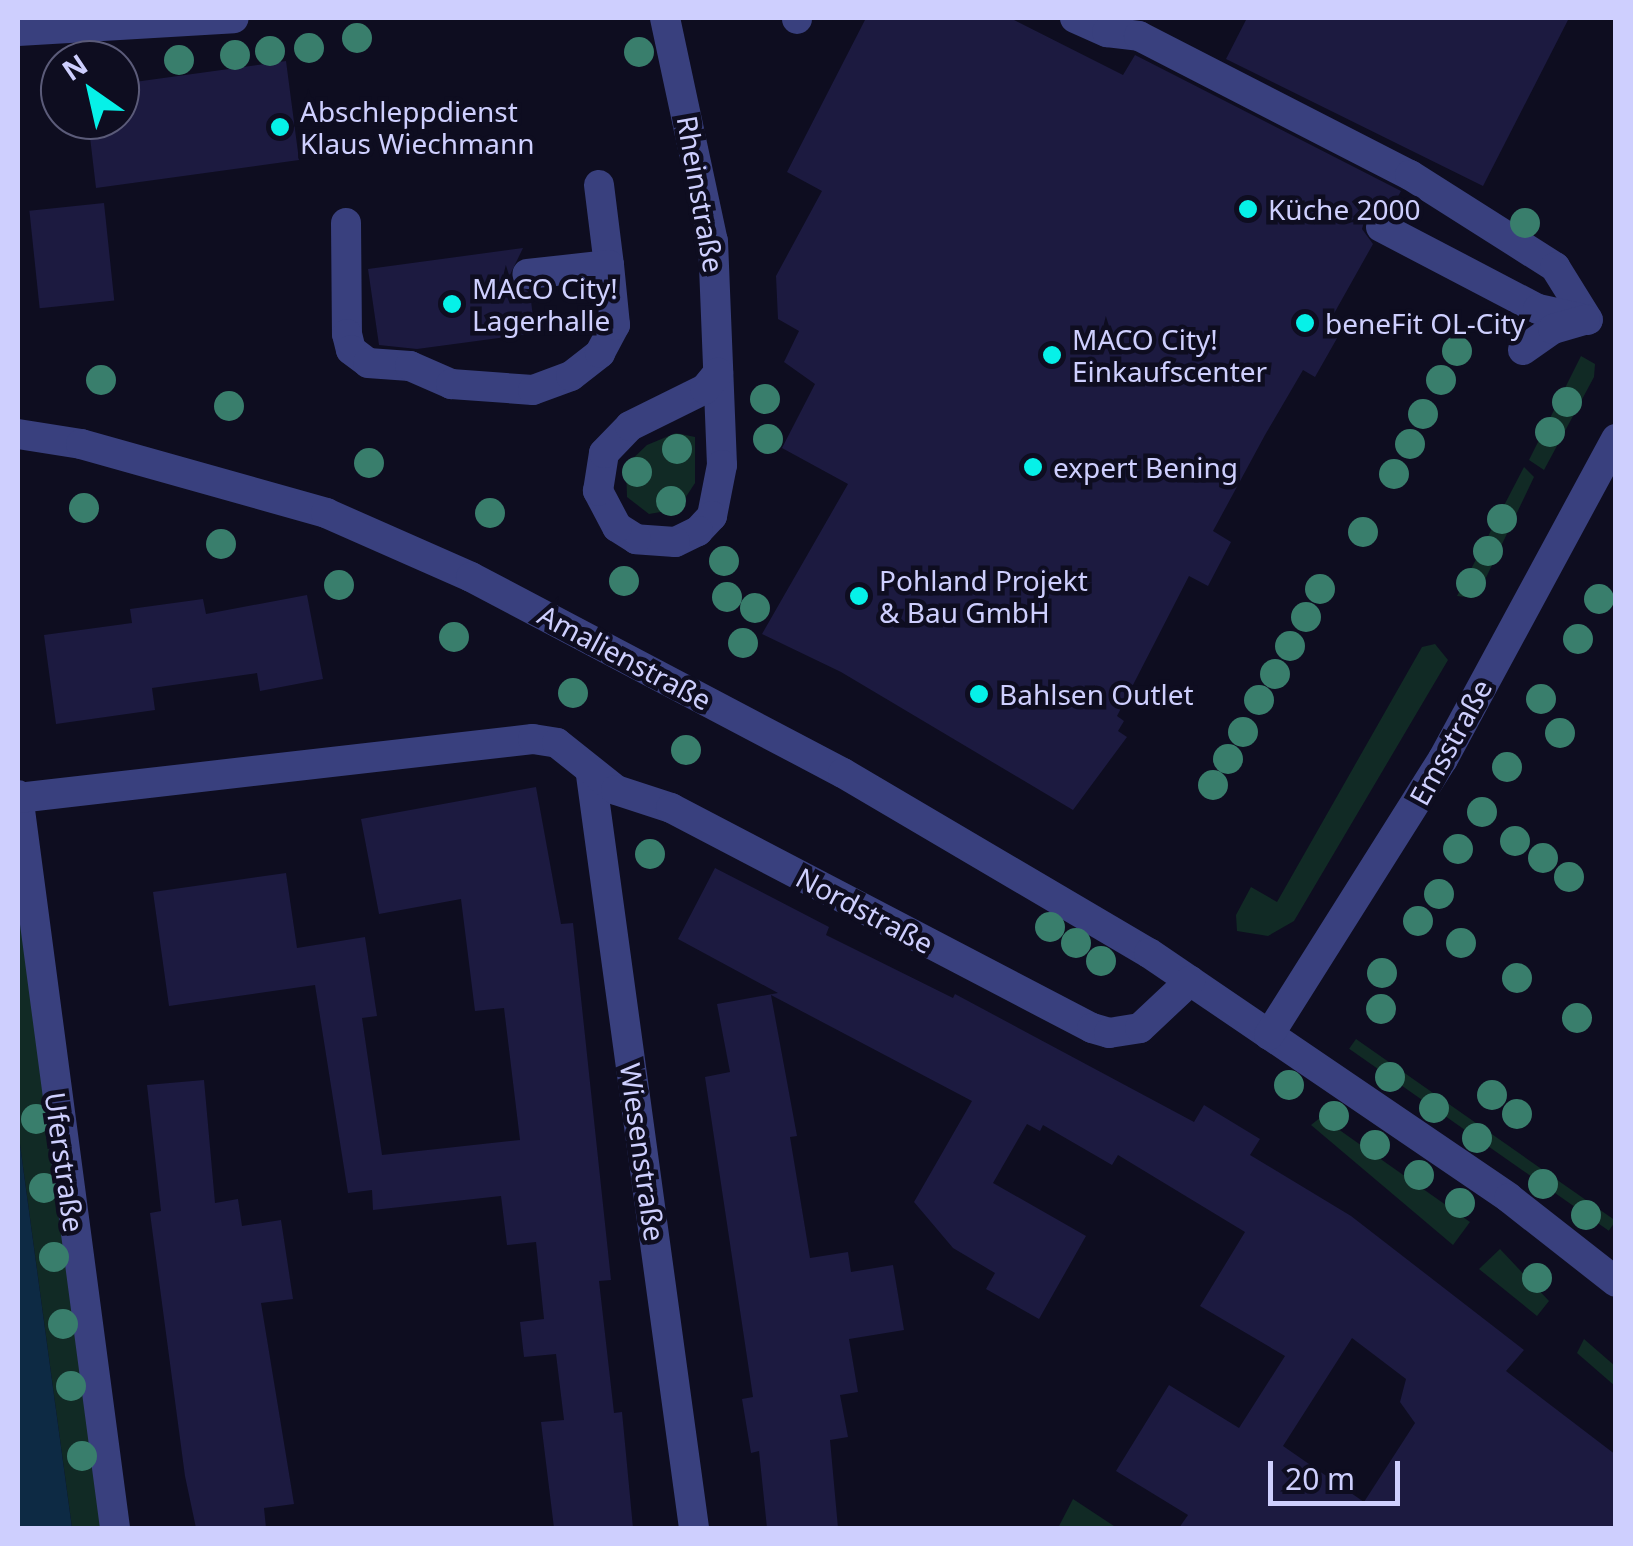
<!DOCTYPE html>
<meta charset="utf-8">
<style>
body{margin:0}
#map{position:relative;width:1633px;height:1546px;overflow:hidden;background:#0e0d20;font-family:"Noto Sans",sans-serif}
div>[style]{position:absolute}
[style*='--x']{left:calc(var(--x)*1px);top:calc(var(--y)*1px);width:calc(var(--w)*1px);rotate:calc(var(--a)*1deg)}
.green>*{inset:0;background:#112a25;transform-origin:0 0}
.water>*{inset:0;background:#0d2a44}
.building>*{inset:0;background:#1c1a40;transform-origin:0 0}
.minor>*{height:30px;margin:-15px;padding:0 15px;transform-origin:15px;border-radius:15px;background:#39407e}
.trees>*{width:30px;height:30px;margin:-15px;border-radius:50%;background:#397e6c}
.dots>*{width:28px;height:28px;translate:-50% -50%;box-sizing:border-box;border:5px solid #0e0d20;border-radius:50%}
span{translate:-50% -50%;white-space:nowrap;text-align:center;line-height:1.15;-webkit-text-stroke:9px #0e0d20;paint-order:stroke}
.poi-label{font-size:28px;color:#cecffe}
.left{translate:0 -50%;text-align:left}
.street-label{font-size:28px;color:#cecffe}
.frame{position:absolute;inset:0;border:20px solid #cecffe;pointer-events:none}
.north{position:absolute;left:40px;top:40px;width:100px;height:100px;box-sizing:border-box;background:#0e0d20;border:2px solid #5b5b79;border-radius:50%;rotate:326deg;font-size:28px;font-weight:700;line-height:40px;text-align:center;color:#cecffe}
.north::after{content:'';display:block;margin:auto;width:35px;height:45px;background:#06f1e8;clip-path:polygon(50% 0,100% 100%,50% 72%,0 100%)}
.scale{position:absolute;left:1268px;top:1461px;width:132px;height:45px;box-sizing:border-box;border:5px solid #cecffe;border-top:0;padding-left:12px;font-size:30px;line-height:35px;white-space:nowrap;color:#cecffe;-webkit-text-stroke:8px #0e0d20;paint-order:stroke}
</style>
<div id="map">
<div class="green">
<i style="clip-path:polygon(1581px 356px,1595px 364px,1594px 377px,1544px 470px,1529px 460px)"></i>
<i style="clip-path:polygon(676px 433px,695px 437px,695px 483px,678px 509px,649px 514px,627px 497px,626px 465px,647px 445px)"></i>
<i style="clip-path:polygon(1524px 467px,1534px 477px,1483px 584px,1474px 598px,1457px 596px)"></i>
<i style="clip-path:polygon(1435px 644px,1448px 660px,1294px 921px,1268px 936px,1237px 931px,1236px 915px,1251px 887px,1277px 902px,1422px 647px)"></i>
<i style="clip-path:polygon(18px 870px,104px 1528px,72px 1528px,18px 1130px)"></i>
<i style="left:1356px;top:1039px;width:317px;height:12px;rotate:35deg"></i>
<i style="clip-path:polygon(1321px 1117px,1470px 1222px,1453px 1245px,1311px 1125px)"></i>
<i style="clip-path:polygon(1500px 1249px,1549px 1301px,1537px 1316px,1479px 1269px)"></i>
<i style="clip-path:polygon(1584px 1339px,1615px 1366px,1615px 1386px,1577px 1353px)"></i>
<i style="clip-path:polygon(1073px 1499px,1117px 1528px,1058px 1528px)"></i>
</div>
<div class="water">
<i style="clip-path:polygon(18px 1130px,72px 1528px,18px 1528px)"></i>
</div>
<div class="building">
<i style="clip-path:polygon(866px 18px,1010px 18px,1123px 75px,1135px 55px,1401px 191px,1390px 211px,1379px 208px,1365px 218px,1362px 229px,1373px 244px,1327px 326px,1340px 333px,1315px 377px,1303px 370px,1265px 435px,1213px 531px,1231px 542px,1208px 586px,1189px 576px,1117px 716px,1124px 721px,1118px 731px,1127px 737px,1073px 810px,841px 672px,762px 634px,848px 484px,782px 448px,815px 384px,784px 362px,799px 331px,778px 319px,776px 276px,822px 191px,787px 172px)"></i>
<i style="clip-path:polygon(1247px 18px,1569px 18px,1483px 186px,1226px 59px)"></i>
<i style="clip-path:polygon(286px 61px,299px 160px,96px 188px,88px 120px,120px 120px,120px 84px)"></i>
<i style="left:104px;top:203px;width:98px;height:75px;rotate:84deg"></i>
<i style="clip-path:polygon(523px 248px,509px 277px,530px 293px,535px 333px,417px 349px,379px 345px,368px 269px)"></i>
<i style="clip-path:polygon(307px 595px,323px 679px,260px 691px,257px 673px,152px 688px,155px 710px,56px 724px,44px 635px,132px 623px,130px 609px,203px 599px,206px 614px)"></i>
<i style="clip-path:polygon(536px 787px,561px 924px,573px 923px,611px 1280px,599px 1281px,614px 1413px,622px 1412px,633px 1528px,554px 1528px,541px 1422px,564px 1420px,556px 1354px,524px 1357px,520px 1322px,544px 1319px,536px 1242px,507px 1245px,501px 1196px,373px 1210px,372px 1190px,348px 1193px,315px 985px,169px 1006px,153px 892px,286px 873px,297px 948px,365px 937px,377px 1016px,362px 1018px,382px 1155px,520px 1140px,504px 1008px,475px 1011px,461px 899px,379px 914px,361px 819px)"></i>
<i style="clip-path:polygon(evenodd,715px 868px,829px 927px,826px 935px,953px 998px,955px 994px,1194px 1122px,1204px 1105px,1260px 1139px,1250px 1155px,1351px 1216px,1524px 1350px,1506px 1371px,1616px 1455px,1616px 1528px,1179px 1528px,1188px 1515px,1116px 1471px,1169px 1385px,1239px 1428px,1285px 1356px,1200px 1306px,1245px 1232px,1118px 1155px,1112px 1165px,1043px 1125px,1040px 1131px,1027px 1124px,993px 1183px,1086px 1236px,1039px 1319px,986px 1289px,995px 1273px,953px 1248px,914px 1202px,972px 1101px,771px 995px,797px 1136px,790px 1137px,810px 1258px,848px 1252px,851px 1272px,893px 1265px,904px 1330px,849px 1339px,858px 1392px,840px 1395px,848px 1437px,830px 1440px,838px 1528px,767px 1528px,759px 1451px,751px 1453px,742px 1399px,753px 1397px,705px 1077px,730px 1072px,717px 1004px,778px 993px,678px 939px,715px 868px,1352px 1338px,1406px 1379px,1400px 1402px,1415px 1423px,1364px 1502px,1283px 1446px,1352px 1338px)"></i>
<i style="clip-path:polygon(204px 1080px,215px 1203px,238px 1199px,242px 1226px,281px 1220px,293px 1299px,261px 1303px,294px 1504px,264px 1508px,266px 1528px,196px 1528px,185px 1476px,150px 1213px,161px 1211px,147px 1085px)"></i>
</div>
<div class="minor">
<i style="--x:665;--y:18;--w:228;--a:77.9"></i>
<i style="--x:713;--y:241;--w:224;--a:87.7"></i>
<i style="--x:722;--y:465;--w:52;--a:101.1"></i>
<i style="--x:712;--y:516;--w:21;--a:133"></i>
<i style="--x:698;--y:531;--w:25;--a:154"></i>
<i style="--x:675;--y:542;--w:39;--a:-176"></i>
<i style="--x:636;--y:539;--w:22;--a:-148"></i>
<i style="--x:617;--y:527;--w:41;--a:-117.8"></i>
<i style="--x:598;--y:491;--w:38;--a:-81"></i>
<i style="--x:604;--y:453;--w:37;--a:-46"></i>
<i style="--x:630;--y:426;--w:84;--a:-26.3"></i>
<i style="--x:705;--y:389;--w:21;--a:-51"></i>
<i style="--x:1075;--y:18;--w:35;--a:24"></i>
<i style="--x:1107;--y:32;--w:32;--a:7"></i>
<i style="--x:1139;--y:36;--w:305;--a:27.2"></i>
<i style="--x:1410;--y:175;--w:172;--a:32.4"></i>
<i style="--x:1555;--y:267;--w:62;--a:58.1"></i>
<i style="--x:797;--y:19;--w:1;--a:-90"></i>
<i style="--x:18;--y:31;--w:216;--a:-3.4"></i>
<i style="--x:599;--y:185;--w:81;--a:82.9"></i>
<i style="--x:346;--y:223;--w:111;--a:89.5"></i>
<i style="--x:347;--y:334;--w:16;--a:76"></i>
<i style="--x:351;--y:350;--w:21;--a:37"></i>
<i style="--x:368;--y:363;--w:42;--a:4.1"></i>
<i style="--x:410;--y:366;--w:45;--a:23.7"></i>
<i style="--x:451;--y:384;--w:82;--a:4.2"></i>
<i style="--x:533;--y:390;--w:40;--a:-20.2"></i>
<i style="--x:571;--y:376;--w:37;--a:-38"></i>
<i style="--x:600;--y:353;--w:32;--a:-62"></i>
<i style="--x:615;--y:325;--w:60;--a:-95.7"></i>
<i style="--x:609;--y:265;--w:82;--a:173.7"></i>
<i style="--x:1381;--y:227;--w:177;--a:27.6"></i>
<i style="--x:1538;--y:309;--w:51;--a:12.4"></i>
<i style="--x:1523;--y:350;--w:37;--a:-35"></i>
<i style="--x:1553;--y:329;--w:33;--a:-16"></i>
<i style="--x:18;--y:434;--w:64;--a:9"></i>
<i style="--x:81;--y:444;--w:255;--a:15.7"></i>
<i style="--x:326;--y:513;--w:158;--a:23.8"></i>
<i style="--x:471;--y:577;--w:420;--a:27.8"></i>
<i style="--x:843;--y:773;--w:355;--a:30.5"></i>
<i style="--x:1149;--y:953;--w:435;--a:34.2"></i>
<i style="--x:1509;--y:1198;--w:136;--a:38.1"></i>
<i style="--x:591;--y:775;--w:760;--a:82.21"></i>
<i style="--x:18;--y:795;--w:739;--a:82.46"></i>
<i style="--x:18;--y:798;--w:518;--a:-6.54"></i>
<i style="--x:533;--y:739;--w:24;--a:9"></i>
<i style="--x:557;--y:743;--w:75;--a:38.5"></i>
<i style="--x:616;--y:790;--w:58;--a:18.1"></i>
<i style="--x:671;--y:808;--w:475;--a:27.6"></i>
<i style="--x:1092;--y:1028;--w:18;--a:16"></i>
<i style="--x:1109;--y:1033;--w:31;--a:-9"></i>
<i style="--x:1140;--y:1028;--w:69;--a:-43.2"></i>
<i style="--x:1269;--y:1035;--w:326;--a:-57.8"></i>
<i style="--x:1443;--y:759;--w:364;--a:-61.6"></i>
</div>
<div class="trees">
<i style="left:357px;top:38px"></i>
<i style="left:309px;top:48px"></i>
<i style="left:270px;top:51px"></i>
<i style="left:639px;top:52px"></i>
<i style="left:235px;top:55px"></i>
<i style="left:179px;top:60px"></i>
<i style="left:1525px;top:223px"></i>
<i style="left:1457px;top:351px"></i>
<i style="left:101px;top:380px"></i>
<i style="left:1441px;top:380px"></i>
<i style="left:765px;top:399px"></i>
<i style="left:1567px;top:402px"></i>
<i style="left:229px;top:406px"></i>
<i style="left:1423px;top:414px"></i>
<i style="left:1550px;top:432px"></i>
<i style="left:768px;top:439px"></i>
<i style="left:1410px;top:444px"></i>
<i style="left:677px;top:449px"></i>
<i style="left:369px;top:463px"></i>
<i style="left:637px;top:472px"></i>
<i style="left:1394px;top:474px"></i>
<i style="left:671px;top:501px"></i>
<i style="left:84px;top:508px"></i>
<i style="left:490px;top:513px"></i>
<i style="left:1502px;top:519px"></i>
<i style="left:1363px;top:532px"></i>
<i style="left:221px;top:544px"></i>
<i style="left:1488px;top:551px"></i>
<i style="left:724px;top:561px"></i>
<i style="left:624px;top:581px"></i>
<i style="left:1471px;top:583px"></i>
<i style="left:339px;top:585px"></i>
<i style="left:1320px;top:589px"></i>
<i style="left:727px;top:597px"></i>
<i style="left:1599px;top:599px"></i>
<i style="left:755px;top:608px"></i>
<i style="left:1306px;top:617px"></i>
<i style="left:454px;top:637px"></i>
<i style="left:1578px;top:639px"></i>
<i style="left:743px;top:643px"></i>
<i style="left:1290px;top:646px"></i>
<i style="left:1275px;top:674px"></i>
<i style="left:573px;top:693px"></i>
<i style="left:1541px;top:699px"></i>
<i style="left:1259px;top:700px"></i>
<i style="left:1243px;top:732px"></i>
<i style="left:1560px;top:733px"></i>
<i style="left:686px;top:750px"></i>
<i style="left:1228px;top:759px"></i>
<i style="left:1507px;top:767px"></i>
<i style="left:1213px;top:785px"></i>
<i style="left:1482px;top:812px"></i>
<i style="left:1515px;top:841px"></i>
<i style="left:1458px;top:849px"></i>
<i style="left:650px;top:854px"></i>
<i style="left:1543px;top:858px"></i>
<i style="left:1569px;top:877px"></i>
<i style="left:1439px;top:894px"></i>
<i style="left:1418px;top:921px"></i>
<i style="left:1050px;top:927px"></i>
<i style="left:1076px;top:943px"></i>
<i style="left:1461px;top:943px"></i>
<i style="left:1101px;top:961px"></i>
<i style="left:1382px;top:973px"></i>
<i style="left:1517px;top:978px"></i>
<i style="left:1381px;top:1009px"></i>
<i style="left:1577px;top:1018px"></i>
<i style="left:1390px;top:1077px"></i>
<i style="left:1289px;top:1085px"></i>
<i style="left:1492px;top:1095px"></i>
<i style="left:1434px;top:1108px"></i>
<i style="left:1517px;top:1114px"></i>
<i style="left:1334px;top:1116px"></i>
<i style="left:36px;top:1119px"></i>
<i style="left:1477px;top:1138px"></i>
<i style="left:1375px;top:1145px"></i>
<i style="left:1419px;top:1175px"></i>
<i style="left:1543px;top:1184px"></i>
<i style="left:44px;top:1188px"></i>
<i style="left:1460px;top:1203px"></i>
<i style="left:1586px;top:1215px"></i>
<i style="left:54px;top:1257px"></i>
<i style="left:1537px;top:1278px"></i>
<i style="left:63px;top:1324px"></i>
<i style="left:71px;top:1386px"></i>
<i style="left:82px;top:1456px"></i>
</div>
<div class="dots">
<i style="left:280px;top:127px;background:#06f1e8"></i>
<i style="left:1248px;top:209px;background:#06f1e8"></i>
<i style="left:452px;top:304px;background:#06f1e8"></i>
<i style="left:1305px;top:323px;background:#06f1e8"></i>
<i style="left:1052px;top:355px;background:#06f1e8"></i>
<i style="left:1033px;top:467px;background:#06f1e8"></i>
<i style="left:859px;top:596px;background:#06f1e8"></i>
<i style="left:979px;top:694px;background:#06f1e8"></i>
</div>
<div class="poi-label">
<span class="left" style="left:300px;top:127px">Abschleppdienst<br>Klaus Wiechmann</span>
<span class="left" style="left:1268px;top:209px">Küche 2000</span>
<span class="left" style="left:472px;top:304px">MACO City!<br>Lagerhalle</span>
<span class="left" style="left:1325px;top:323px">beneFit OL-City</span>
<span class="left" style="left:1072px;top:355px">MACO City!<br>Einkaufscenter</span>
<span class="left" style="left:1053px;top:467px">expert Bening</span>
<span class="left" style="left:879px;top:596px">Pohland Projekt<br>&amp; Bau GmbH</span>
<span class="left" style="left:999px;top:694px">Bahlsen Outlet</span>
</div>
<div class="street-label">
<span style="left:701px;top:194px;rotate:80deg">Rheinstraße</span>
<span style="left:625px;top:657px;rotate:28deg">Amalienstraße</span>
<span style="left:1450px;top:742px;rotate:-61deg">Emsstraße</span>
<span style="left:865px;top:910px;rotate:28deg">Nordstraße</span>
<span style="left:643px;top:1152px;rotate:82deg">Wiesenstraße</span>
<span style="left:65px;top:1162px;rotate:82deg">Uferstraße</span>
</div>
<div class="frame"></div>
<div class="north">N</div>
<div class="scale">20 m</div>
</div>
